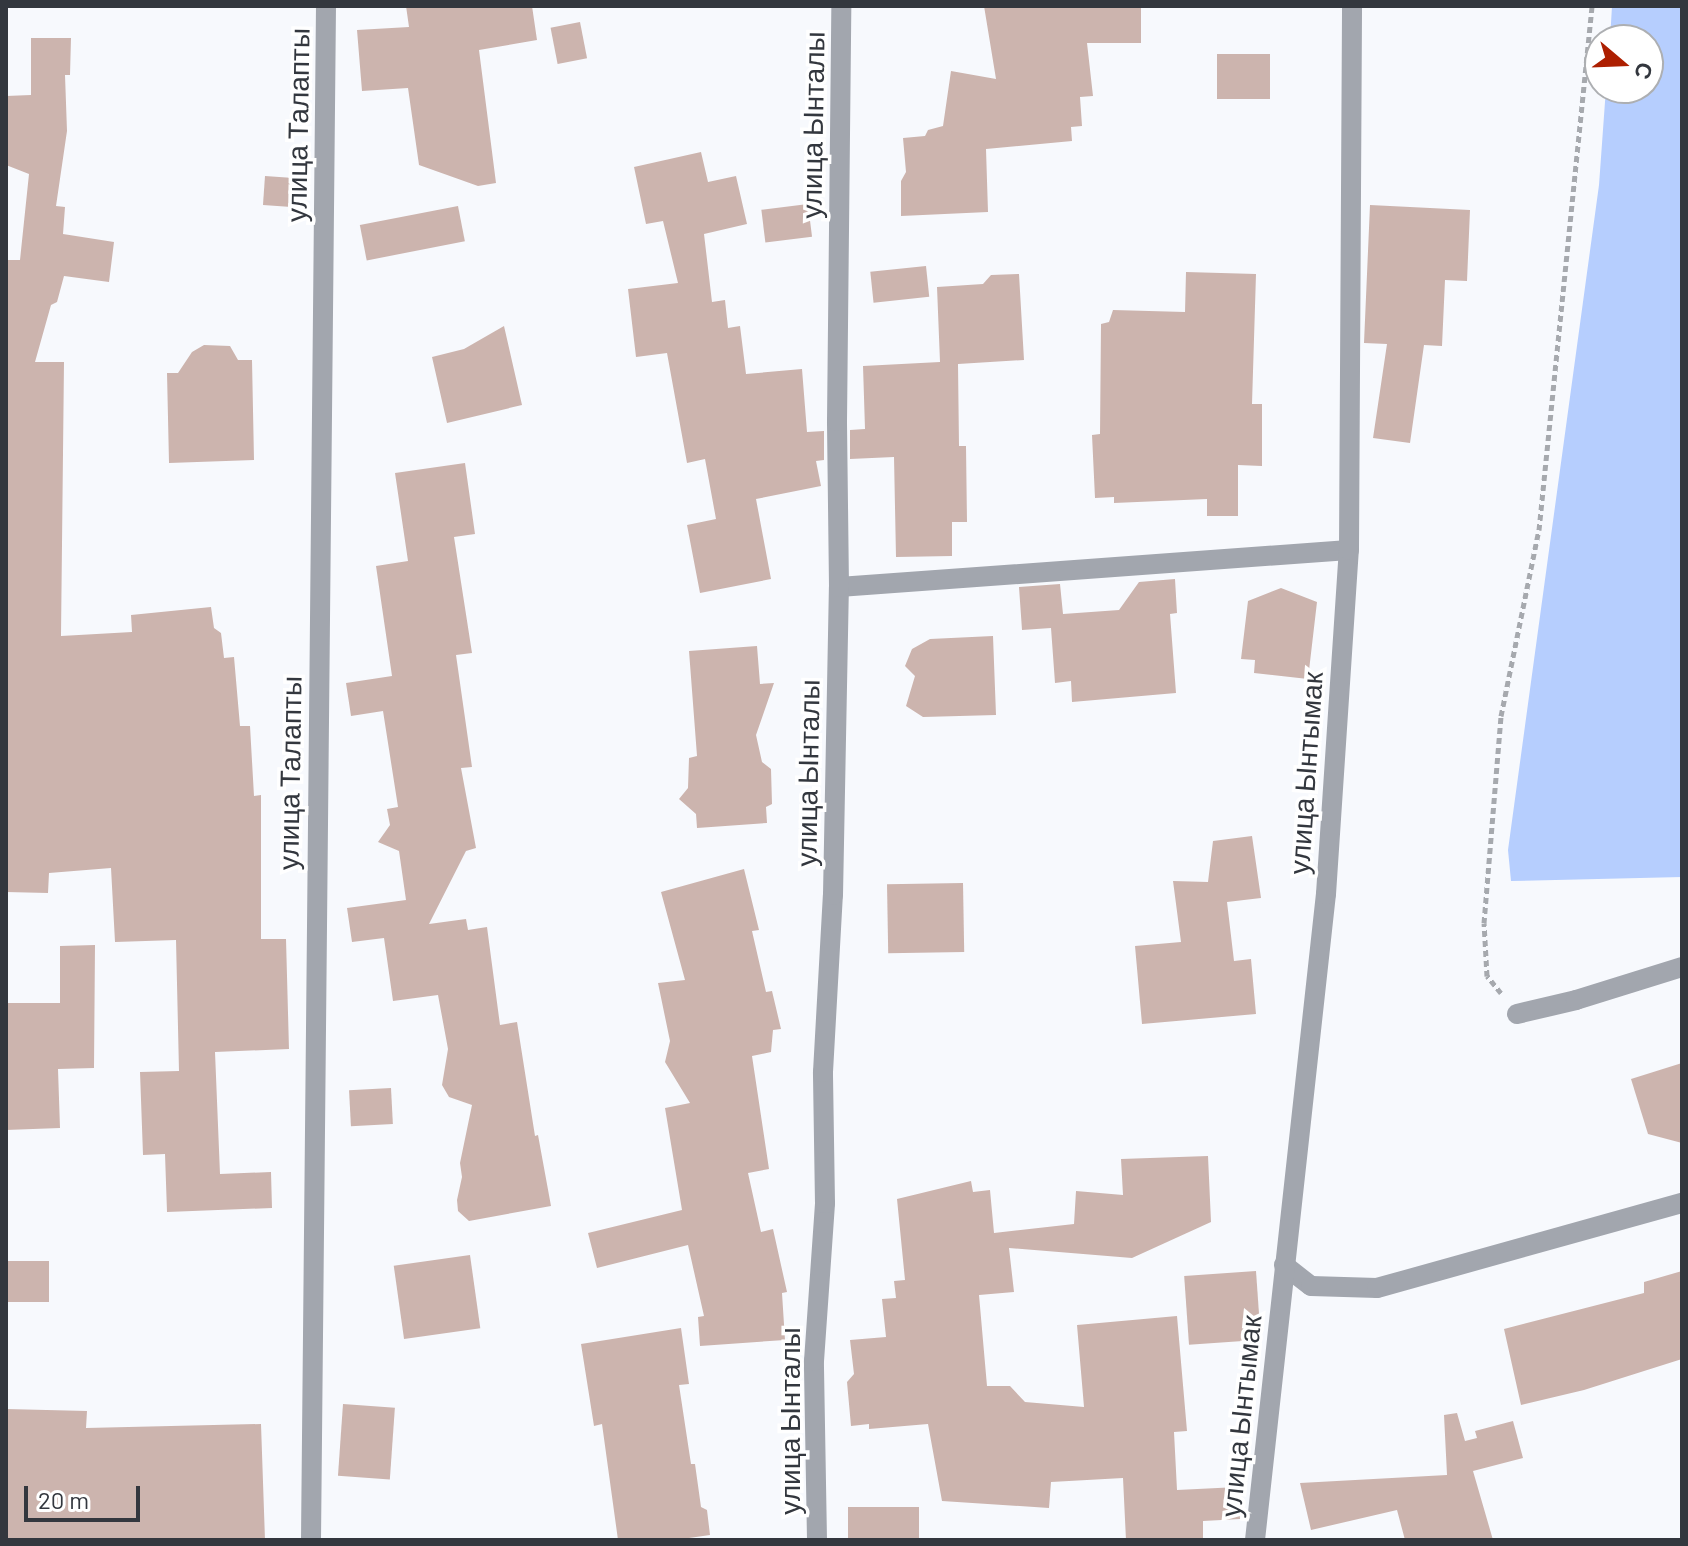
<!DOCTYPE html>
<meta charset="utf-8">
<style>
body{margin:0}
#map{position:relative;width:1688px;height:1546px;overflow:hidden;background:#f7f9fd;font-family:Barlow,sans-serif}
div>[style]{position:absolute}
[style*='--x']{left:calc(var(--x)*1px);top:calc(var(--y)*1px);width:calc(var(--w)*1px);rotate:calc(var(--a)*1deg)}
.green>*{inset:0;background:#b6cefe}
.building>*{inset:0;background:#ccb4ae;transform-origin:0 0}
.path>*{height:5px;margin-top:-2.5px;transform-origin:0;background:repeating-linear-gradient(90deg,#a6a9ae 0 6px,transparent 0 10px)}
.street>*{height:20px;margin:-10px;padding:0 10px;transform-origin:10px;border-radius:10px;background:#a2a6ae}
span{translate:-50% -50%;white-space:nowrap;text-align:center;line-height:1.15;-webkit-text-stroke:7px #fff;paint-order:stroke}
.street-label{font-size:28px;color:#33373e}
.frame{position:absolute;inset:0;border:8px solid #33373e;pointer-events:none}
.north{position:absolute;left:1584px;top:24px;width:80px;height:80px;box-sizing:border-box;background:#fff;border:2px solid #adafb2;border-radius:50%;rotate:109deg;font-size:22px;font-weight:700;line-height:32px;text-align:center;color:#33373e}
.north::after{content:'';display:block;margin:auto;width:28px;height:36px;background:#ad1f01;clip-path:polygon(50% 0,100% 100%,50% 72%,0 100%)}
.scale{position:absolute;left:24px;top:1486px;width:116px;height:36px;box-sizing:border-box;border:4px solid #33373e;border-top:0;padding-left:10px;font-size:24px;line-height:28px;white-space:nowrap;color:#33373e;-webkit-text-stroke:6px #fff;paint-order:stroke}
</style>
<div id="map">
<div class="green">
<i style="clip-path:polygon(1612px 6px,1682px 6px,1682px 877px,1511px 881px,1508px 850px,1599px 185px,1606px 88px,1648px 88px,1648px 40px,1610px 40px)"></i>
</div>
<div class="building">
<i style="clip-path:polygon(406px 6px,532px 6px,537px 40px,479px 50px,496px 183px,478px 186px,419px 165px,408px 88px,362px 91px,357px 30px,409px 27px)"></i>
<i style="clip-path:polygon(984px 6px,1141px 6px,1141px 43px,1087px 43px,1093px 96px,1080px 97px,1082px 126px,1071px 127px,1072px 141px,986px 149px,988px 212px,901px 216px,901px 181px,906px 172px,903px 138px,925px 136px,928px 130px,943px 126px,951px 71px,996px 79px)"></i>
<i style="left:580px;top:22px;width:37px;height:30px;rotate:79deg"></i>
<i style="clip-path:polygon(31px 38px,71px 38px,70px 75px,65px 75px,67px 131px,56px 206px,65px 207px,63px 234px,114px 242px,109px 282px,64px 276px,57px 302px,51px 305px,35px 362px,64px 362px,61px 636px,132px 632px,131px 615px,211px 607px,214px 628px,221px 633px,224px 658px,234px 657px,240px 726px,250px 726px,254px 796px,261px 795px,261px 939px,286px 939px,289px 1049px,215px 1052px,220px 1174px,271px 1172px,272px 1208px,167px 1212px,165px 1154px,143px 1155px,140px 1072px,179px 1071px,176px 940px,115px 942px,111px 868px,49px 873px,48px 893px,6px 892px,6px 260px,20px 260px,29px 174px,6px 165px,6px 96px,31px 95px)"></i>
<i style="left:1270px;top:54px;width:45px;height:53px;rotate:90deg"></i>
<i style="clip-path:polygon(701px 152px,708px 182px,736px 176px,747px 224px,704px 234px,712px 302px,725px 300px,728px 328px,740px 326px,746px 374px,802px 369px,807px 432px,824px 431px,824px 460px,816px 461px,821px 486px,756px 499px,771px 579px,700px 593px,687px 525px,716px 519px,705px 459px,687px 463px,667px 353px,636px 357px,628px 289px,678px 283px,663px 221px,646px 224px,634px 167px)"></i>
<i style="left:265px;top:176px;width:32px;height:29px;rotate:4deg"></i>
<i style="left:808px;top:204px;width:33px;height:47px;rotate:83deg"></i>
<i style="clip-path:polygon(1370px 205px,1470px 210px,1467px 281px,1445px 280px,1442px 346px,1424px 345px,1410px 443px,1373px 438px,1387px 344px,1364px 343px)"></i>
<i style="left:458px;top:206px;width:36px;height:100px;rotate:79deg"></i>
<i style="left:926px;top:266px;width:31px;height:56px;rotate:84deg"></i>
<i style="clip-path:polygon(1186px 272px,1256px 274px,1252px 404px,1262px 404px,1262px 466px,1238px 465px,1238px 516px,1207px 516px,1207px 499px,1114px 503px,1114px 497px,1095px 498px,1092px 435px,1100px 434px,1101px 324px,1109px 322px,1113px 310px,1185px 312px)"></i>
<i style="clip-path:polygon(1019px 274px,1024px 360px,958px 364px,959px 446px,966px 446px,967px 522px,952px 522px,952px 556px,896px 557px,894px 457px,850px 459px,850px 430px,865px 429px,863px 366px,940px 362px,937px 287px,983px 284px,991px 275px)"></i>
<i style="clip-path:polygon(504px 326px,522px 405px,447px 423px,432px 357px,464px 349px)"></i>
<i style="clip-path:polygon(204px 345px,230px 346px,238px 360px,252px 360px,254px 460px,169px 463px,167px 373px,178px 373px,192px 352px)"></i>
<i style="clip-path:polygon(465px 463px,475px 534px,454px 537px,472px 653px,456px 655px,472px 767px,461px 768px,476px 848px,466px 851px,429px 924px,466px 919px,468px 930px,487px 927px,500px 1025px,517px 1022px,535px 1136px,538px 1135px,551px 1206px,469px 1221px,458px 1211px,457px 1200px,462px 1177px,460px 1163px,472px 1105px,449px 1097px,442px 1085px,448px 1049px,438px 995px,393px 1001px,384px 938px,352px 942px,347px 908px,406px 900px,399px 851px,378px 842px,390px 825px,387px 809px,398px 807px,383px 711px,351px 716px,346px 683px,392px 676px,376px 566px,408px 561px,395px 473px)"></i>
<i style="clip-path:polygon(1175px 579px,1177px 613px,1170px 614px,1176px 693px,1072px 702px,1071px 681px,1055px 683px,1051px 628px,1022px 630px,1019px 587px,1060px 584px,1063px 614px,1119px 610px,1139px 582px)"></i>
<i style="clip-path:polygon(1281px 588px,1317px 602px,1308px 679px,1254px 673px,1255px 660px,1241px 659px,1248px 601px)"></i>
<i style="clip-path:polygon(993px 636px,996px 715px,923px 717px,906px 706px,915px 676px,905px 666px,912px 649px,930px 639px)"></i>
<i style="clip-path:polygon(757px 646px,760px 684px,774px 683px,756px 735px,762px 762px,771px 769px,772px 804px,766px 807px,767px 823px,697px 828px,696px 814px,679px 799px,688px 788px,689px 758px,697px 756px,689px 651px)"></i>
<i style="clip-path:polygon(1252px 836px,1261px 898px,1227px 902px,1234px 961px,1251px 959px,1256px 1014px,1142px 1024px,1135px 946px,1181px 942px,1173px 881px,1208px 882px,1213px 841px)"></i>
<i style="clip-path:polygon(744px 869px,759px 930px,752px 931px,766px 992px,772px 991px,781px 1029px,773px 1030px,771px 1052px,752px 1056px,769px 1169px,748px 1173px,761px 1232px,773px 1229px,787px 1292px,782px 1293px,785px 1340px,700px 1346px,698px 1317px,704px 1316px,688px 1245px,597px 1268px,588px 1233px,682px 1210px,665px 1108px,690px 1103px,665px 1062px,670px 1041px,658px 983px,685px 980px,661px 892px)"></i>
<i style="left:963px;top:883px;width:69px;height:76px;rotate:89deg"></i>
<i style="clip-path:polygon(95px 945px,94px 1068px,58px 1069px,60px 1128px,6px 1130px,6px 1003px,60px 1003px,60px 946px)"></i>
<i style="clip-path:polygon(1682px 1063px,1682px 1143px,1648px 1134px,1631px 1079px)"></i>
<i style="left:391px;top:1088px;width:36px;height:42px;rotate:87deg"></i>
<i style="clip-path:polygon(1208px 1156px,1211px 1222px,1132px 1258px,1009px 1248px,1014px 1292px,979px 1295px,987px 1386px,1010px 1386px,1025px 1402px,1084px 1407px,1077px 1325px,1177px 1316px,1187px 1431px,1174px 1432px,1177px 1490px,1238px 1487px,1240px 1519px,1203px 1521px,1203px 1540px,1126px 1540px,1123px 1478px,1051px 1482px,1049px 1508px,942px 1501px,928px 1424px,869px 1429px,869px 1424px,851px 1426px,847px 1382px,854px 1374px,850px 1340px,886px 1337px,882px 1299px,896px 1298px,894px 1281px,905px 1280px,897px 1199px,971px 1181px,973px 1192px,990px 1190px,994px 1233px,1074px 1224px,1076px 1191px,1123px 1195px,1121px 1159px)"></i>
<i style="left:470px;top:1255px;width:74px;height:77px;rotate:82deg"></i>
<i style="left:49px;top:1261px;width:41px;height:43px;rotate:90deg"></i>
<i style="left:1256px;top:1271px;width:69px;height:72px;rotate:86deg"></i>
<i style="clip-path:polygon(1682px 1271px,1682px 1359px,1584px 1390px,1521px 1405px,1504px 1329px,1644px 1293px,1644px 1282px)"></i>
<i style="clip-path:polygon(681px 1328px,689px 1384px,679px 1385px,691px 1464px,695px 1464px,701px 1507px,707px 1510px,710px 1535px,675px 1540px,618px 1540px,602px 1424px,594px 1426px,581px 1344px)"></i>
<i style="left:343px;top:1404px;width:52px;height:72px;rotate:4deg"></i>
<i style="clip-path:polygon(6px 1409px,87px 1411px,86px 1428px,261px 1424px,265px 1540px,6px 1540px)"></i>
<i style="clip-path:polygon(1457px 1413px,1465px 1441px,1477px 1438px,1475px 1431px,1513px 1421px,1523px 1458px,1473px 1471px,1493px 1540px,1405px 1540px,1397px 1510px,1311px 1530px,1300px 1483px,1447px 1475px,1444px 1415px)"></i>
<i style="left:919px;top:1507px;width:33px;height:71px;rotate:90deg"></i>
</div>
<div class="path">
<i style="--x:1501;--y:993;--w:22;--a:-129"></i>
<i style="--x:1487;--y:976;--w:53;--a:-93.2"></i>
<i style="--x:1484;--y:923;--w:208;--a:-85.3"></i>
<i style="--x:1501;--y:716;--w:190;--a:-78.5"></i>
<i style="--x:1539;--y:530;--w:527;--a:-84.22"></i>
</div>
<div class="street">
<i style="--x:839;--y:587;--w:511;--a:-4.15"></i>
<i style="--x:1517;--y:1014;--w:61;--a:-13.3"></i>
<i style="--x:1576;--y:1000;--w:111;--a:-17.3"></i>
<i style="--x:1284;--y:1265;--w:34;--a:38"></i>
<i style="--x:1311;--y:1286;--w:66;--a:1.7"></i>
<i style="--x:1377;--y:1288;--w:317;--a:-15.6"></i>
<i style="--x:311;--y:1540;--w:1534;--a:-89.44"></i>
<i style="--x:817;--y:1540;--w:179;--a:-91"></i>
<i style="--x:814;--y:1361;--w:158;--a:-86"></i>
<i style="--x:825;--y:1203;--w:131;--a:-90.9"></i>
<i style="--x:823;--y:1072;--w:177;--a:-86.8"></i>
<i style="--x:833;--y:895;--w:308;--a:-88.9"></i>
<i style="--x:839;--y:587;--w:166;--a:-90.7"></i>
<i style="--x:837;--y:421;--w:415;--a:-89.4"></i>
<i style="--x:1255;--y:1540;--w:650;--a:-83.73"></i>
<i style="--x:1326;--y:894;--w:345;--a:-86.2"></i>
<i style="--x:1349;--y:550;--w:544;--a:-89.68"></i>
</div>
<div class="street-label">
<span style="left:297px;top:125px;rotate:-89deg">улица Талапты</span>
<span style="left:812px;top:125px;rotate:-89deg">улица Ынталы</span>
<span style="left:289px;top:773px;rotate:-89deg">улица Талапты</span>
<span style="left:807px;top:773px;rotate:-89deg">улица Ынталы</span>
<span style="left:1305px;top:773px;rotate:-86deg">улица Ынтымак</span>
<span style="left:1240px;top:1416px;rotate:-84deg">улица Ынтымак</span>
<span style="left:789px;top:1421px;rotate:-90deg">улица Ынталы</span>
</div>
<div class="frame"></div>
<div class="north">С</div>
<div class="scale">20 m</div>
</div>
